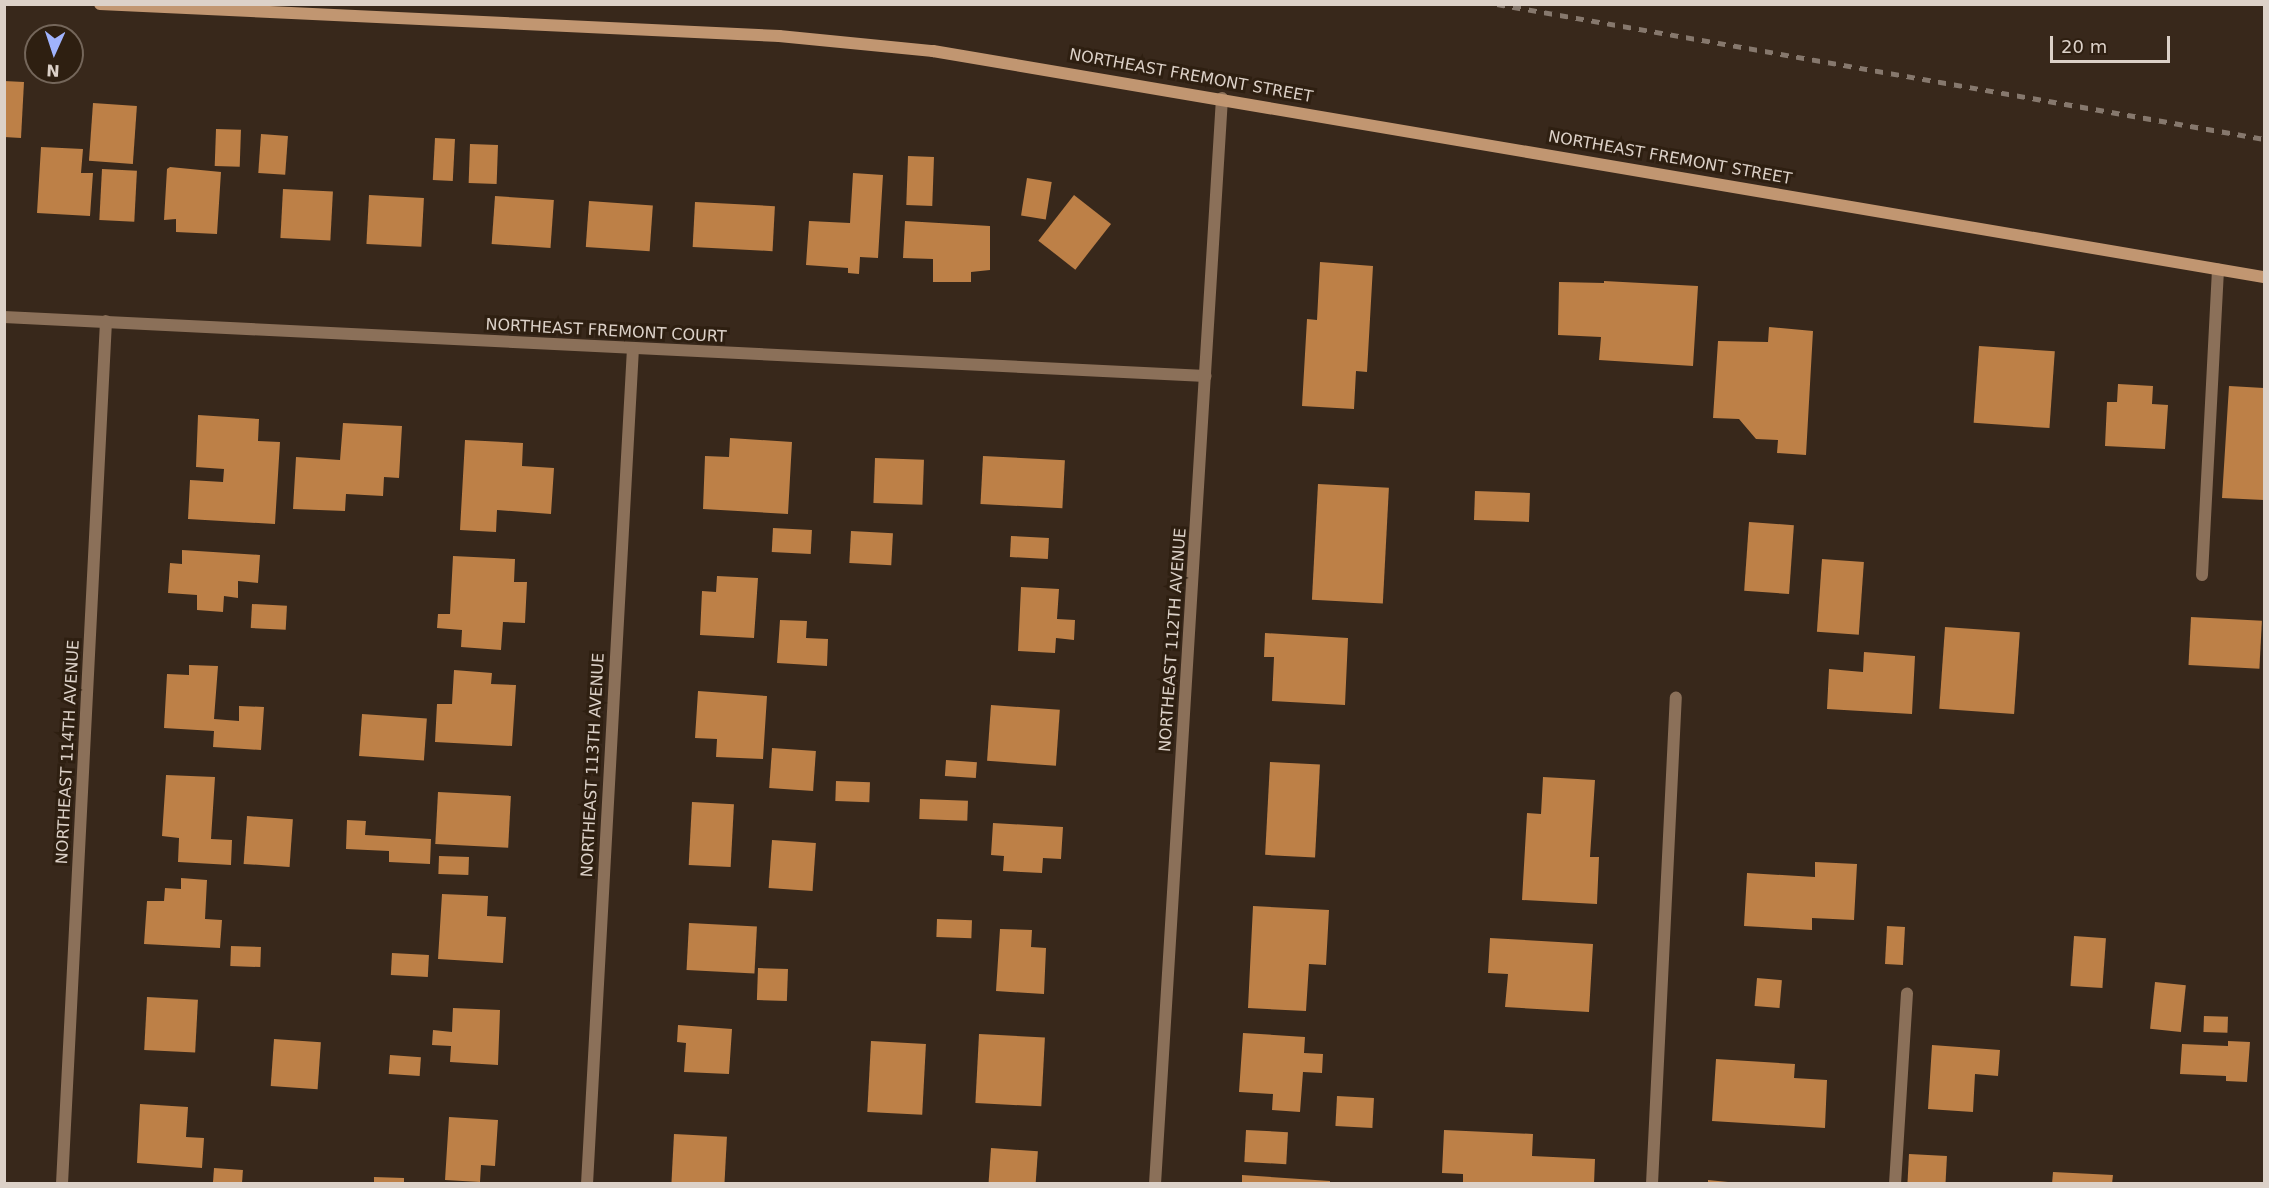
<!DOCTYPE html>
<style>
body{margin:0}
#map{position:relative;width:2269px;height:1188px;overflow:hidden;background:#38281b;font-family:"DejaVu Sans",sans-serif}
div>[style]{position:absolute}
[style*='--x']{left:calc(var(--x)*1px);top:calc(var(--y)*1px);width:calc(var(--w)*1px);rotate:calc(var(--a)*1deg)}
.building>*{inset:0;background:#bd8047;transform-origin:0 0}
.service>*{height:12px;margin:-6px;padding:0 6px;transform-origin:6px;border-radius:6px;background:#8b7059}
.minor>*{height:12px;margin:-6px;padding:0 6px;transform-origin:6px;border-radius:6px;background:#8b7059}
.tertiary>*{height:12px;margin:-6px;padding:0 6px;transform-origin:6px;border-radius:6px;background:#8b7059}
.secondary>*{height:12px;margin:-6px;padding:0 6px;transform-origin:6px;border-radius:6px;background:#c19671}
.rail>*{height:4.5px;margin-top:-2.25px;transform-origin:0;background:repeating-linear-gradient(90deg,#86786d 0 8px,transparent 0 16px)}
span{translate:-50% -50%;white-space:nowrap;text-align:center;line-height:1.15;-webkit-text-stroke:6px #2e1f11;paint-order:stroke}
.street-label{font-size:16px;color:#dcd1c8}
.frame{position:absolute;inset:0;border:6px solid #dcd1c8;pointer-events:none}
.north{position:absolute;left:24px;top:24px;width:60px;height:60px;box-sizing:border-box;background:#2e1f11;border:2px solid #74665a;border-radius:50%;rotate:183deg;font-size:16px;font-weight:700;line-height:24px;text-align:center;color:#dcd1c8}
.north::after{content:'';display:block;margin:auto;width:21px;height:27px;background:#a0b3fd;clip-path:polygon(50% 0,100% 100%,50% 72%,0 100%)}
.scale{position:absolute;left:2050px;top:36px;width:120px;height:27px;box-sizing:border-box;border:3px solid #dcd1c8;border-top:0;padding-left:8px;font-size:18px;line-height:21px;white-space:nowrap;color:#dcd1c8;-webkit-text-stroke:4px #2e1f11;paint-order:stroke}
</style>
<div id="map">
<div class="building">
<i style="clip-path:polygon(4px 81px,24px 82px,21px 138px,4px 137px)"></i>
<i style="left:93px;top:103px;width:44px;height:58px;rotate:4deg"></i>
<i style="left:216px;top:129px;width:25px;height:37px;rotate:2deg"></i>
<i style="left:261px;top:134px;width:27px;height:39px;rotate:4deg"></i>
<i style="left:435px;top:138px;width:20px;height:42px;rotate:3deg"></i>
<i style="left:470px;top:144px;width:28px;height:39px;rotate:2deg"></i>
<i style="clip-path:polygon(41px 147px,83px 149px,81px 173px,93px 173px,90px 216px,37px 213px)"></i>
<i style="left:908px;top:156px;width:26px;height:49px;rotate:2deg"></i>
<i style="clip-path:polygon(170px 167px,221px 172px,217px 234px,176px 232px,176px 219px,164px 220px,167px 169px)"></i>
<i style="left:102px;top:169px;width:35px;height:51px;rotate:3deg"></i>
<i style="clip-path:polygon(853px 173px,883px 175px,878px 258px,860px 257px,859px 274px,848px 273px,848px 268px,806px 265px,809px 221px,850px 223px)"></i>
<i style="left:1027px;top:178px;width:25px;height:38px;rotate:9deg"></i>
<i style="left:283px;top:189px;width:50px;height:49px;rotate:3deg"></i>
<i style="left:369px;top:195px;width:55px;height:49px;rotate:3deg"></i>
<i style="left:1074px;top:195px;width:47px;height:58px;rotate:38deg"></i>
<i style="left:495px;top:196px;width:59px;height:48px;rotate:4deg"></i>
<i style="left:589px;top:201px;width:64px;height:46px;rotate:4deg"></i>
<i style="left:695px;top:202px;width:80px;height:45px;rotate:3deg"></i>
<i style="clip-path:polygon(905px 221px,990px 226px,990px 270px,971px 272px,971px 282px,933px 282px,933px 259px,903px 258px)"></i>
<i style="clip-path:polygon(1320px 262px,1373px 266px,1367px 372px,1356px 371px,1354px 409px,1302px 406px,1307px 319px,1317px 320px)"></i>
<i style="clip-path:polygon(1604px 281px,1698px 286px,1693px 366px,1599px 360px,1601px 337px,1558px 335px,1559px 282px,1604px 283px)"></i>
<i style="clip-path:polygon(1769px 327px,1813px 331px,1806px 455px,1777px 453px,1778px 440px,1756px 439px,1739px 419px,1713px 418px,1718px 341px,1768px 342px)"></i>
<i style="left:1979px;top:346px;width:76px;height:77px;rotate:4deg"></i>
<i style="clip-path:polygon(2118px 384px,2153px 386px,2152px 404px,2168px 405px,2165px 449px,2105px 446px,2107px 402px,2117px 402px)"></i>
<i style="clip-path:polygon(2229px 386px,2264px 388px,2264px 500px,2222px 498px)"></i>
<i style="clip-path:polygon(198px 415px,259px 419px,258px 441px,280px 442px,275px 524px,188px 519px,190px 480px,223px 482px,224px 469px,196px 467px)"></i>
<i style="clip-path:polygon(343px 423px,402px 426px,399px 478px,384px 477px,383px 496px,346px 494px,345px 511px,293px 509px,296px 457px,340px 460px)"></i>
<i style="clip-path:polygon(730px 438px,792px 442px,788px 514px,703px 509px,705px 456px,729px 457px)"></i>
<i style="clip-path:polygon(465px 440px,523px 443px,522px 466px,554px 468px,551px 514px,497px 510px,496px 532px,460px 530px)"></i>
<i style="left:983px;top:456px;width:82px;height:48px;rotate:3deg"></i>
<i style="left:875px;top:458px;width:49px;height:45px;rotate:2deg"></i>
<i style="left:1318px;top:484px;width:71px;height:116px;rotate:3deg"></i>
<i style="left:1475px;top:491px;width:55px;height:29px;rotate:2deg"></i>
<i style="left:1749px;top:522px;width:45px;height:69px;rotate:4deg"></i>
<i style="left:773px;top:528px;width:39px;height:24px;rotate:3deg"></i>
<i style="left:851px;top:531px;width:42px;height:32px;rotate:3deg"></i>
<i style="left:1011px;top:536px;width:38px;height:21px;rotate:3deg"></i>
<i style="clip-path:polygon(182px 550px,260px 555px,258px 583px,238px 581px,238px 598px,224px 596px,223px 612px,197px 610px,197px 595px,168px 593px,170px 563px,182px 564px)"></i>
<i style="clip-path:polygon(453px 556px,515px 559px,514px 582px,527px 582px,525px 623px,503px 622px,501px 650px,461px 647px,462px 630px,437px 628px,438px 614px,450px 614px)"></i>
<i style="left:1822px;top:559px;width:42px;height:73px;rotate:4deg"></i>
<i style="clip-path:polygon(717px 576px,758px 578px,754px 638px,700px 635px,702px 591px,716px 592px)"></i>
<i style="clip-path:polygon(1021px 587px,1059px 589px,1057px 619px,1075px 620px,1074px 640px,1056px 638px,1055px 653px,1018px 651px)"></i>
<i style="left:252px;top:604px;width:35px;height:24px;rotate:3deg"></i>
<i style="left:2191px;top:617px;width:71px;height:48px;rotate:3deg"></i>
<i style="clip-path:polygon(780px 620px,807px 621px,806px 638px,828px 639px,827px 666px,777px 663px)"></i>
<i style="left:1945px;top:627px;width:75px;height:82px;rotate:4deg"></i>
<i style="clip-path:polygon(1265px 633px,1348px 638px,1345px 705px,1272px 701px,1274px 657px,1264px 657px)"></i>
<i style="clip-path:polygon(1864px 652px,1915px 656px,1912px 714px,1827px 709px,1829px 669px,1863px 672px)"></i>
<i style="clip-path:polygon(189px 665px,218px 666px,214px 719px,239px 721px,239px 706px,264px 707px,261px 750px,213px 747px,214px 731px,164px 728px,167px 674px,189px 675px)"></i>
<i style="clip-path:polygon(454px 670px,492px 673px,491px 684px,516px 685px,512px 746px,435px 742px,437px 704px,452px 704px)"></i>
<i style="clip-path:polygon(698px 691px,767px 696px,763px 759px,716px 757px,717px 739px,695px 738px)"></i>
<i style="left:991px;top:705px;width:69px;height:56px;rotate:4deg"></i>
<i style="left:362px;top:714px;width:65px;height:42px;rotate:4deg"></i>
<i style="left:772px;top:748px;width:44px;height:40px;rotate:4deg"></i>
<i style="left:946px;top:760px;width:31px;height:16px;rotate:4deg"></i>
<i style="left:1270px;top:762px;width:50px;height:93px;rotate:3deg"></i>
<i style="clip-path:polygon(166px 775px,215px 777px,211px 839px,232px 840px,231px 865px,178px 862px,179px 838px,162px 836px)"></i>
<i style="clip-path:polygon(1543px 777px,1595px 780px,1590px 857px,1599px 857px,1597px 904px,1522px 900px,1527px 813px,1541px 814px)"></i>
<i style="left:836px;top:781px;width:34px;height:20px;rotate:2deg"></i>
<i style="left:438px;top:792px;width:73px;height:52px;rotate:3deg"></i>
<i style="left:920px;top:799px;width:48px;height:20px;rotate:2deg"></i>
<i style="left:692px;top:802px;width:42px;height:63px;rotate:3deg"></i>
<i style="left:247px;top:816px;width:46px;height:48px;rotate:4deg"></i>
<i style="clip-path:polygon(347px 820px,366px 821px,365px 835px,431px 839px,430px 864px,389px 862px,389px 851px,346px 849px)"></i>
<i style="clip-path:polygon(993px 823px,1063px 827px,1061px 859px,1043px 858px,1042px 873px,1003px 871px,1004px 856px,991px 855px)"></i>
<i style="left:772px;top:840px;width:44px;height:48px;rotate:4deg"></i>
<i style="left:439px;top:856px;width:30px;height:18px;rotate:2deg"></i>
<i style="clip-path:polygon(1815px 862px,1857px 864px,1854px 920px,1812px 918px,1812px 930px,1744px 926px,1747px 873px,1815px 877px)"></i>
<i style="clip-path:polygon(181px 878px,207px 880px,205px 919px,222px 920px,220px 948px,144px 944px,147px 901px,164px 901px,165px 888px,181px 889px)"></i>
<i style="clip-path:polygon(442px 894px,488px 896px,487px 916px,506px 917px,503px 963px,438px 959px)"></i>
<i style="clip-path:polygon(1253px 906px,1329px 910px,1326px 965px,1309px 964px,1306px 1011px,1248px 1008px)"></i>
<i style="left:937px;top:919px;width:35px;height:18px;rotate:2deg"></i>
<i style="left:689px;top:923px;width:68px;height:47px;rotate:3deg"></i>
<i style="left:1887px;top:926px;width:18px;height:38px;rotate:3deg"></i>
<i style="clip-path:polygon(1000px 929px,1032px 930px,1031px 947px,1046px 948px,1044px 994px,996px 991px)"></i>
<i style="left:2074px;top:936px;width:32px;height:50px;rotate:4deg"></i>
<i style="clip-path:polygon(1490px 938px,1593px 944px,1589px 1012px,1505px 1007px,1508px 974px,1488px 973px)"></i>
<i style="left:231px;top:946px;width:30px;height:20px;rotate:2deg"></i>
<i style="left:392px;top:953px;width:37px;height:22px;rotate:3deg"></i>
<i style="left:758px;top:968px;width:30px;height:32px;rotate:2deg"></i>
<i style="left:1757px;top:978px;width:25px;height:28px;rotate:5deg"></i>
<i style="left:2155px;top:982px;width:31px;height:47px;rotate:6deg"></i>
<i style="left:147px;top:997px;width:51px;height:53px;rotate:3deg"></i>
<i style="clip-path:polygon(453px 1008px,500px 1010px,498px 1065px,450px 1062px,451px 1046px,432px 1045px,433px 1030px,452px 1032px)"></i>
<i style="left:2204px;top:1016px;width:24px;height:16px;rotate:2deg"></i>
<i style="clip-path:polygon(678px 1025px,732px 1029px,729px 1074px,684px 1072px,686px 1043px,677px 1042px)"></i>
<i style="clip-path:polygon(1243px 1033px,1305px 1037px,1304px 1053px,1323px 1054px,1322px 1073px,1303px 1072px,1300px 1112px,1272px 1110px,1273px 1094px,1239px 1092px)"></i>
<i style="left:979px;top:1034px;width:66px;height:69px;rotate:3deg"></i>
<i style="left:274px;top:1039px;width:47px;height:47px;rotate:4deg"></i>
<i style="left:871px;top:1041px;width:55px;height:71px;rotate:3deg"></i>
<i style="clip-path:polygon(2228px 1041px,2250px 1042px,2247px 1082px,2226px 1081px,2226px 1076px,2180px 1074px,2182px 1044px,2228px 1046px)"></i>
<i style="clip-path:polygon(1932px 1045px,2000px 1050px,1998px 1076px,1975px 1074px,1973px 1112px,1928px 1109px)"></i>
<i style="left:390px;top:1055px;width:31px;height:19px;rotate:4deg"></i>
<i style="clip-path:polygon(1716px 1059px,1795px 1064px,1794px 1078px,1827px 1080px,1825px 1128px,1712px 1121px)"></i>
<i style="left:1337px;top:1096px;width:37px;height:30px;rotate:3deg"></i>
<i style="clip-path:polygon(140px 1104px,188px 1107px,186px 1137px,204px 1138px,202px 1168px,137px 1163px)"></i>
<i style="clip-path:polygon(449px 1117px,498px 1120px,495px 1166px,481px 1165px,480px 1182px,445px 1180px)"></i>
<i style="left:1246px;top:1130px;width:42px;height:32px;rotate:3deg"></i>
<i style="clip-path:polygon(1444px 1130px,1533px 1134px,1532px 1156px,1595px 1159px,1594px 1184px,1463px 1184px,1463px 1174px,1442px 1173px)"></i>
<i style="left:674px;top:1134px;width:53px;height:50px;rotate:3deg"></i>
<i style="left:991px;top:1148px;width:47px;height:36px;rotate:4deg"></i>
<i style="left:1909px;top:1154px;width:38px;height:30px;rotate:3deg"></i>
<i style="left:214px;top:1168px;width:29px;height:16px;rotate:4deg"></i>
<i style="clip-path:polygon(2053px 1172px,2113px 1175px,2112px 1184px,2052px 1184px)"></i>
<i style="clip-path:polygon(1242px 1175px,1330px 1181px,1330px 1184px,1242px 1184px)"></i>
<i style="clip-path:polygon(374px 1177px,404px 1178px,404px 1184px,374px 1184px)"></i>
<i style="clip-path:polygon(1708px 1180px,1728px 1182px,1728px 1184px,1708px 1184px)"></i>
</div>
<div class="service">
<i style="--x:2202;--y:575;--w:306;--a:-87"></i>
<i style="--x:1652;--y:1184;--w:487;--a:-87.2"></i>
<i style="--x:1895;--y:1184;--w:191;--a:-86.4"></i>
</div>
<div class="minor">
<i style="--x:4;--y:317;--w:1203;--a:2.81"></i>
<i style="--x:62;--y:1184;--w:864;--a:-87.08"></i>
<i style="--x:587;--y:1184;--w:836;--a:-86.85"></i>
</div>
<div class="tertiary">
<i style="--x:1155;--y:1184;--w:1088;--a:-86.47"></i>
</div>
<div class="secondary">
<i style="--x:100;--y:4;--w:680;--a:2.7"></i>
<i style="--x:779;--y:36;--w:155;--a:5.6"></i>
<i style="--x:933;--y:51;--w:1350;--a:9.64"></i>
</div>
<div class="rail">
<i style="--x:1497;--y:4;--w:779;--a:9.98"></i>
</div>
<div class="street-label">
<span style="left:1191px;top:76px;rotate:10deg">NORTHEAST FREMONT STREET</span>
<span style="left:1670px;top:158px;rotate:10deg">NORTHEAST FREMONT STREET</span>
<span style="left:606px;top:331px;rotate:3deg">NORTHEAST FREMONT COURT</span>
<span style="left:1173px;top:640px;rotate:-86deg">NORTHEAST 112TH AVENUE</span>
<span style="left:68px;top:752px;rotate:-87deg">NORTHEAST 114TH AVENUE</span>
<span style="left:593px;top:765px;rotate:-87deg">NORTHEAST 113TH AVENUE</span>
</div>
<div class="frame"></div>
<div class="north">N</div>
<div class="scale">20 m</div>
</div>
